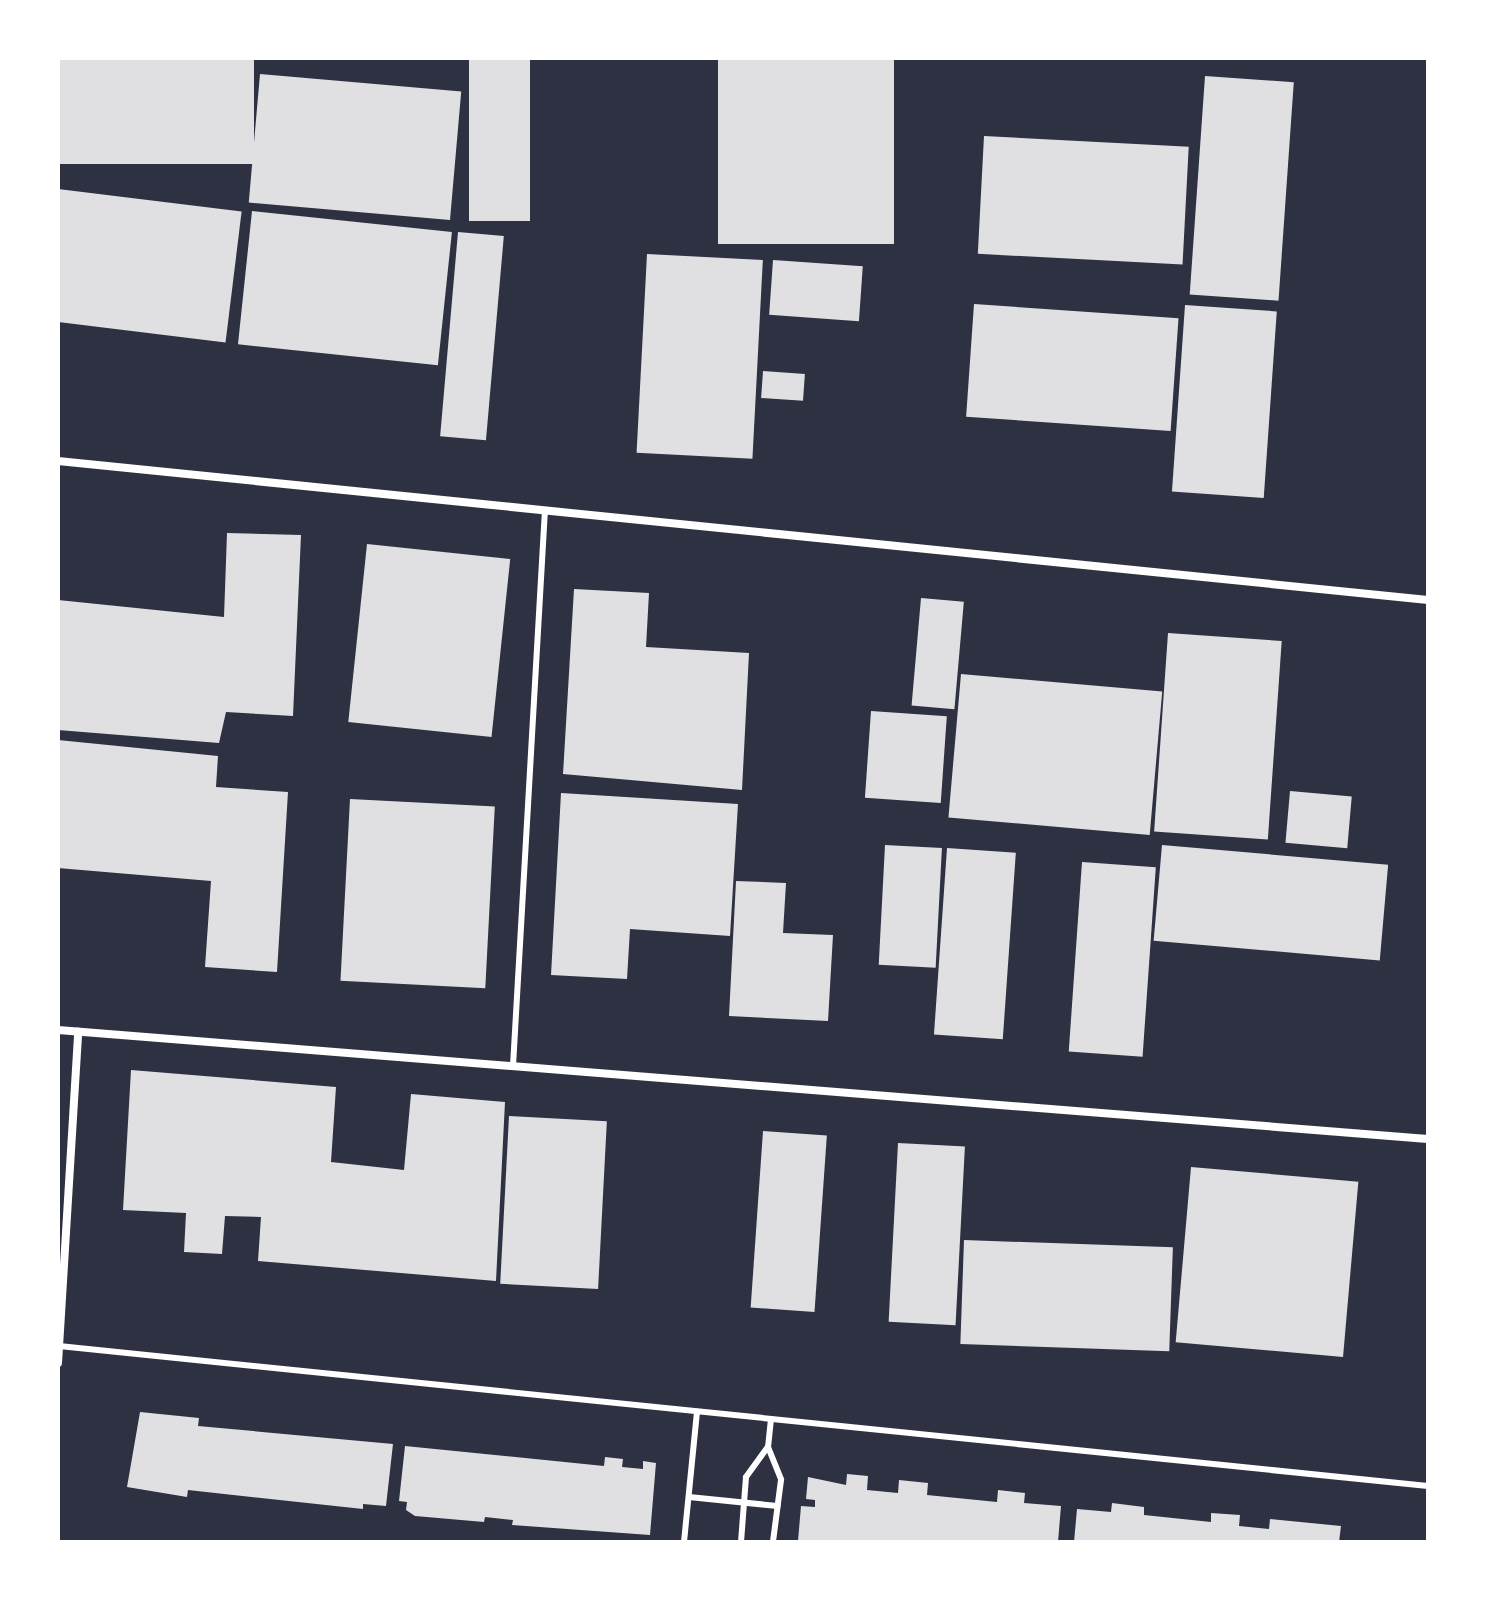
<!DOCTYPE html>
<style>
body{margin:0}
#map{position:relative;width:1486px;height:1600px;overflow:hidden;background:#2d3142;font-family:"PT Sans",sans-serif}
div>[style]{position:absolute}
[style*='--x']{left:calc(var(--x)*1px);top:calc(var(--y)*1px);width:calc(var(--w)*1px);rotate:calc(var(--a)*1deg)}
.building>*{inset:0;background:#e0e0e3;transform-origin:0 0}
.service>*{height:6px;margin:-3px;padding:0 3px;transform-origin:3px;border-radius:3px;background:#fff}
.minor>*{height:8px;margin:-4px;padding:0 4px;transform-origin:4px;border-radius:4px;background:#fff}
span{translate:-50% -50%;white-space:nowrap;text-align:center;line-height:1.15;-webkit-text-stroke:8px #fff;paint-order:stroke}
.frame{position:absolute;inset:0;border:60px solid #fff;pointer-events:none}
</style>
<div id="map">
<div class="building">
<i style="left:58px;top:58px;width:196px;height:106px"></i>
<i style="left:469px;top:58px;width:61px;height:163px"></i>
<i style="left:718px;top:58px;width:176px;height:186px"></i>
<i style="left:260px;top:74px;width:202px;height:129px;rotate:5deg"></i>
<i style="left:1205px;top:76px;width:89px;height:219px;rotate:4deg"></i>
<i style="left:984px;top:136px;width:205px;height:118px;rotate:3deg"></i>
<i style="left:58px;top:189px;width:185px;height:132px;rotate:7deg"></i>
<i style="left:252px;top:211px;width:201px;height:134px;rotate:6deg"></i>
<i style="left:458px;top:232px;width:46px;height:205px;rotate:5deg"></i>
<i style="left:647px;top:254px;width:116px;height:199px;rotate:3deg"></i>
<i style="left:773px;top:260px;width:90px;height:55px;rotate:4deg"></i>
<i style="left:974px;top:304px;width:205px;height:113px;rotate:4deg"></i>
<i style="left:1185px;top:305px;width:92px;height:187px;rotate:4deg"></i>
<i style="left:763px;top:371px;width:42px;height:27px;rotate:4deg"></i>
<i style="clip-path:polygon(227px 533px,301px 535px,293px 716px,226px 712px,219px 743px,58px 730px,58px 600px,224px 617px)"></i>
<i style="left:367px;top:544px;width:144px;height:179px;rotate:6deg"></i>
<i style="clip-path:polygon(574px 589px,649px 593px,646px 647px,749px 653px,742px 790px,563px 774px)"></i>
<i style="left:921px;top:598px;width:43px;height:108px;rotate:5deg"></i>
<i style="left:1168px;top:633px;width:114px;height:199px;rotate:4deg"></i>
<i style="left:961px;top:674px;width:202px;height:144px;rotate:5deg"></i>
<i style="left:871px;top:711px;width:76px;height:87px;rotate:4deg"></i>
<i style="clip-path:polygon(58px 740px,218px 756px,216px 787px,288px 792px,277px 972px,205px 967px,211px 881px,58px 868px)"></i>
<i style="left:1290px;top:791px;width:62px;height:52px;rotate:5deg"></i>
<i style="clip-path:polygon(561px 793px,738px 804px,730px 936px,630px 929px,627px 979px,551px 975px)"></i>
<i style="left:350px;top:799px;width:145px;height:182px;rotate:3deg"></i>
<i style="left:885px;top:845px;width:57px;height:120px;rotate:3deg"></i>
<i style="left:1162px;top:845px;width:227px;height:96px;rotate:5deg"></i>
<i style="left:947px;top:848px;width:69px;height:187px;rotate:4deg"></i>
<i style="left:1082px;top:862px;width:74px;height:190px;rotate:4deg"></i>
<i style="clip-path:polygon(736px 881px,786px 883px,783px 933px,833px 935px,828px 1021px,729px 1016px)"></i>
<i style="clip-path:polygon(131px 1070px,336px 1087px,331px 1162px,404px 1170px,411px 1094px,505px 1102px,496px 1281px,258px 1261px,261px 1217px,225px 1216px,222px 1254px,184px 1252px,186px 1213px,123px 1210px)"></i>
<i style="left:509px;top:1116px;width:98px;height:168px;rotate:3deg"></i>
<i style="left:763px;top:1131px;width:64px;height:177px;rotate:4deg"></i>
<i style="left:898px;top:1143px;width:67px;height:179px;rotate:3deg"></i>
<i style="left:1191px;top:1167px;width:168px;height:176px;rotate:5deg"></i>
<i style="left:964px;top:1240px;width:209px;height:104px;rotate:2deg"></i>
<i style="clip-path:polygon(140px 1412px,199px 1418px,198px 1426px,393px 1444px,386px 1506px,363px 1504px,363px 1509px,188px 1490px,187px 1497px,127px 1487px)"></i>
<i style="clip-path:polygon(405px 1446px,604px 1466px,605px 1457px,623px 1459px,622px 1467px,643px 1469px,643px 1461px,656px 1463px,650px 1535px,512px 1525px,513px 1520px,485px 1517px,484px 1522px,415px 1516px,406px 1510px,407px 1502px,399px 1501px)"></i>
<i style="clip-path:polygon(847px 1474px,868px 1476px,867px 1490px,898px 1493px,899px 1480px,928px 1483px,927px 1495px,997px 1502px,998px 1490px,1025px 1493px,1024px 1503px,1061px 1506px,1058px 1542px,798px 1541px,801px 1506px,815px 1507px,815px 1500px,806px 1499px,808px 1477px,846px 1485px)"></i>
<i style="clip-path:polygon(1112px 1503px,1144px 1507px,1144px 1515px,1211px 1522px,1211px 1513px,1240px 1515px,1239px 1526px,1269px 1529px,1270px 1519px,1341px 1526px,1339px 1542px,1074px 1542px,1077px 1509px,1111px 1512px)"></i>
</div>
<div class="service">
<i style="--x:513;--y:1066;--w:557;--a:-86.71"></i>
<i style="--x:59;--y:1346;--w:1376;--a:5.84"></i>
<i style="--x:771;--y:1419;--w:28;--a:96"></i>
<i style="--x:768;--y:1447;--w:35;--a:68"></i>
<i style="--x:781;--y:1480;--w:63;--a:97.4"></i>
<i style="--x:689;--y:1497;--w:89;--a:5.8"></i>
<i style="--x:684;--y:1542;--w:131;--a:-84.3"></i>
<i style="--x:741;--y:1542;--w:65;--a:-85.6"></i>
<i style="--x:746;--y:1477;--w:37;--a:-54"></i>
</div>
<div class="minor">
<i style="--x:58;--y:461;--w:1377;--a:5.79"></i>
<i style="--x:58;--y:1030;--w:1374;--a:4.55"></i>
<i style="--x:58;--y:1363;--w:332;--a:-86.5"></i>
</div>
<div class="frame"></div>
</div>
